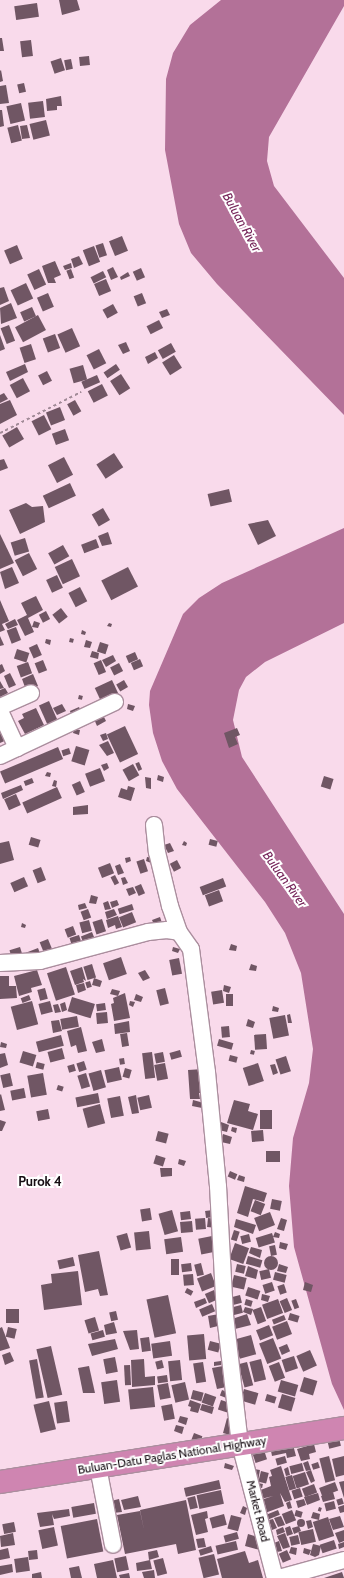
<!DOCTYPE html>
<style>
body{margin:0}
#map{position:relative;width:344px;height:1578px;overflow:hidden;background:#f9daeb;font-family:Cabin,sans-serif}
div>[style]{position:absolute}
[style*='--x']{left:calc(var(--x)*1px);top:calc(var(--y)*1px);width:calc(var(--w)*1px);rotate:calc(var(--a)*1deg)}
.water>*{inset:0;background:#b37198}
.building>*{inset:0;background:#705664;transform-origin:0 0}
.round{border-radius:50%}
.path>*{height:2px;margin-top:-1px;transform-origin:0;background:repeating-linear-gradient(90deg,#a18a97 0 3px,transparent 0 6px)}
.roads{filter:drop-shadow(1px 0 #ab8e9e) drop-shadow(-1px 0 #ab8e9e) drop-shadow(0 1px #ab8e9e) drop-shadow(0 -1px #ab8e9e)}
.minor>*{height:16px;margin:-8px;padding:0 8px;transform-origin:8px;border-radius:8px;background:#fff}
.highway>*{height:22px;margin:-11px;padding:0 11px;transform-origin:11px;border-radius:11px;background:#cf85b1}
span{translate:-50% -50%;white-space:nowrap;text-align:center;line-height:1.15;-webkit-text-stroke:4px #fff;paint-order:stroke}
.street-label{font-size:12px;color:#160c12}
.water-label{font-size:13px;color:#77275b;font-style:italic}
.neighbourhood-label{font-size:13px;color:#160c12;font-weight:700}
</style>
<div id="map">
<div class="water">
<i style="clip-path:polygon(221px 0,344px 0,344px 6px,269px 137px,267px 161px,274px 186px,344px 278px,344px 415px,217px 284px,191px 253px,179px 224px,165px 150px,166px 79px,173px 53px,190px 25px)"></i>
<i style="clip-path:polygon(344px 528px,344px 623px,265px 662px,246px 677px,239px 690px,233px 720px,242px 757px,344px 914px,344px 1410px,332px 1384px,294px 1247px,289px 1186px,293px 1138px,309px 1083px,313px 1049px,301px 973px,285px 933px,265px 902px,177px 789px,162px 761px,153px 733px,149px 705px,150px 691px,183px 614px,199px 598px,222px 583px)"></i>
</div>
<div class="building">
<i style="clip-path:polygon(59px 0,77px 0,80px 10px,62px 15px)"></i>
<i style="left:37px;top:3px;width:14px;height:23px;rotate:82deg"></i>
<i style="clip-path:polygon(0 38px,2px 38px,4px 51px,0 51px)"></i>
<i style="left:31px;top:40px;width:16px;height:11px;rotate:83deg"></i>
<i style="left:89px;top:56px;width:9px;height:10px;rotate:84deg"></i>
<i style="left:61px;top:58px;width:13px;height:11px;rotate:72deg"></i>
<i style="left:71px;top:59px;width:10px;height:7px;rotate:79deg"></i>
<i style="clip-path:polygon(1px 70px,3px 81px,0 82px,0 71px)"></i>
<i style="left:24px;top:83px;width:9px;height:7px;rotate:77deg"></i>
<i style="clip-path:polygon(6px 85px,9px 103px,0 104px,0 86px)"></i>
<i style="clip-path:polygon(61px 96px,62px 106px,57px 106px,57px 110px,47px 111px,46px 99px)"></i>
<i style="left:43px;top:101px;width:16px;height:15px;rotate:83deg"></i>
<i style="left:21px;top:103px;width:18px;height:15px;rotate:77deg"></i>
<i style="clip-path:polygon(0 110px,2px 110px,4px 126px,0 127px)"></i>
<i style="left:46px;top:120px;width:16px;height:17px;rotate:76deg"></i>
<i style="left:18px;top:125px;width:16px;height:11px;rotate:76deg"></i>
<i style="clip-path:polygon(27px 125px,30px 138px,22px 139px,20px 126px)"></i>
<i style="left:122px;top:236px;width:16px;height:14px;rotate:68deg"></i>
<i style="left:103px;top:243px;width:13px;height:8px;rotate:72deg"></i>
<i style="left:17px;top:245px;width:15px;height:14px;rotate:67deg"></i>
<i style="left:94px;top:246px;width:17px;height:12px;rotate:69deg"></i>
<i style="clip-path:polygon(79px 256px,83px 264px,74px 268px,71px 259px)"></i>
<i style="clip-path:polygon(55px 261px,61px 275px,54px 278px,56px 283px,48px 283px,42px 266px)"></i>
<i style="clip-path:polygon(71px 263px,72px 268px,65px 270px,63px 266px)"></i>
<i style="clip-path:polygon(113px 267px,118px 277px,111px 280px,107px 270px)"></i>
<i style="left:141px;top:268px;width:10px;height:9px;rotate:66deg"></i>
<i style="left:39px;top:269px;width:17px;height:13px;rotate:65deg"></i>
<i style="left:71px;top:269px;width:9px;height:5px;rotate:69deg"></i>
<i style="left:103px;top:271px;width:7px;height:14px;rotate:63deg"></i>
<i style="clip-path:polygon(128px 272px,130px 276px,121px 280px,120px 277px)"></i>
<i style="left:106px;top:279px;width:13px;height:13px;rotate:67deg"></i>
<i style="left:26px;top:283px;width:17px;height:17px;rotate:65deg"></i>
<i style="clip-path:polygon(4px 287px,9px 301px,0 305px,0 288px)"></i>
<i style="left:48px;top:293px;width:15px;height:12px;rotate:67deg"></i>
<i style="left:142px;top:293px;width:11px;height:9px;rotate:68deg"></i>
<i style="clip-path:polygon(11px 303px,17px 318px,1px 324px,0 308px)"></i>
<i style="left:113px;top:304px;width:10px;height:12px;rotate:61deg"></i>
<i style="left:32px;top:307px;width:10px;height:13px;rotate:66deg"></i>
<i style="clip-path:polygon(167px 309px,170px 315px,162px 318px,159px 312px)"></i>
<i style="left:38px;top:315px;width:17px;height:26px;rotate:62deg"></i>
<i style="left:159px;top:320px;width:9px;height:14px;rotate:63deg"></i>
<i style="left:9px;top:325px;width:17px;height:9px;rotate:69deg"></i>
<i style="left:72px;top:328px;width:20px;height:16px;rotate:66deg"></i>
<i style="left:55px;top:334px;width:15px;height:13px;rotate:70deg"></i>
<i style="clip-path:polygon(0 335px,5px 349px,0 351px)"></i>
<i style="clip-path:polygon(126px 342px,130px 351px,123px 354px,118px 345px)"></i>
<i style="left:171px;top:343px;width:10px;height:15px;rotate:61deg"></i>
<i style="left:31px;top:344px;width:16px;height:12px;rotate:72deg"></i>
<i style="left:99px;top:349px;width:16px;height:14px;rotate:63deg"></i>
<i style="clip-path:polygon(155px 352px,158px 358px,148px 364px,145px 357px)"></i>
<i style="left:174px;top:355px;width:15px;height:14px;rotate:58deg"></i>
<i style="clip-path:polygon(25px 364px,28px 372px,10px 381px,6px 372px)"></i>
<i style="left:116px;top:364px;width:7px;height:15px;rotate:56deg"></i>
<i style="left:83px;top:365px;width:15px;height:14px;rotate:74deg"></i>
<i style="left:47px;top:371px;width:11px;height:10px;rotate:63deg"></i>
<i style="left:121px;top:374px;width:17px;height:13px;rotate:57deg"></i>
<i style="left:97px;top:375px;width:8px;height:17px;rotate:67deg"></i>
<i style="left:23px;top:378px;width:15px;height:15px;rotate:62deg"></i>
<i style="left:102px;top:384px;width:13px;height:16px;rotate:63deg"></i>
<i style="clip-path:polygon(4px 393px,8px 399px,0 403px,0 395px)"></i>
<i style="clip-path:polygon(10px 400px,17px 415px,0 424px,0 404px)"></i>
<i style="left:75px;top:400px;width:13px;height:9px;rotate:61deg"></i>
<i style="left:60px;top:407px;width:14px;height:15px;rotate:69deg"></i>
<i style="left:44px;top:415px;width:16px;height:14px;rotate:63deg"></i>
<i style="left:17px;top:427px;width:14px;height:17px;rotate:60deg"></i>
<i style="left:65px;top:429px;width:12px;height:14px;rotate:70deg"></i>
<i style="left:114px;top:453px;width:17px;height:21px;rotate:57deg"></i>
<i style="left:64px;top:457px;width:20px;height:18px;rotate:63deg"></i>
<i style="clip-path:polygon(4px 459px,8px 468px,0 471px,0 460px)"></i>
<i style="left:70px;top:483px;width:14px;height:30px;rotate:65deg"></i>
<i style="left:229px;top:489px;width:13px;height:22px;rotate:77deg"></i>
<i style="clip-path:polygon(26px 503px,32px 507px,43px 506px,45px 522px,20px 534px,9px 510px)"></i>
<i style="left:103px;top:508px;width:14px;height:13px;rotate:60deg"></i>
<i style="clip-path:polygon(268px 520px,276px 536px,258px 545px,248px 524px)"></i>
<i style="clip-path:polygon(108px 532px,112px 544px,102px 546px,98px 536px)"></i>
<i style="clip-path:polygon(0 534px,14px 563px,0 569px)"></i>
<i style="left:25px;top:538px;width:14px;height:15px;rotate:73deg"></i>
<i style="left:96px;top:539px;width:9px;height:16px;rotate:69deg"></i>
<i style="left:63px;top:545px;width:13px;height:17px;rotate:61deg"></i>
<i style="left:29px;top:553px;width:18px;height:16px;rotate:63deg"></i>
<i style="left:72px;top:559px;width:19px;height:19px;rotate:65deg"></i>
<i style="clip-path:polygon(12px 567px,19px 583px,5px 589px,0 572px)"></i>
<i style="left:128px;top:567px;width:22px;height:30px;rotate:63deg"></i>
<i style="left:57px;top:575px;width:14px;height:12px;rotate:65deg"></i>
<i style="left:80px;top:587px;width:16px;height:13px;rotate:63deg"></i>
<i style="clip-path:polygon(36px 596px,43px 610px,28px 618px,34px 632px,25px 636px,17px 620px,27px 615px,21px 603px)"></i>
<i style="clip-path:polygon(0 600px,9px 621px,2px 624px,5px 630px,0 632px)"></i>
<i style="left:61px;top:608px;width:11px;height:11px;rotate:52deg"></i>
<i style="left:46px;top:611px;width:9px;height:8px;rotate:63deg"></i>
<i style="clip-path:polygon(15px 619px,18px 625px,8px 629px,5px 624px)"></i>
<i style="clip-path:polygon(34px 621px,40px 623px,38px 628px,32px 627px)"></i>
<i style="clip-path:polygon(109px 623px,112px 624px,111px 627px,107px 626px)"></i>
<i style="left:16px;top:627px;width:14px;height:10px;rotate:69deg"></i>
<i style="clip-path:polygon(82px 630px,86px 632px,85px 635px,81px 634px)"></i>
<i style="clip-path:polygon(0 636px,4px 645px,0 646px)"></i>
<i style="left:70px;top:638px;width:4px;height:4px;rotate:14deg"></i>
<i style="clip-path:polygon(46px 639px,51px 640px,50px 645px,45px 643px)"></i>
<i style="clip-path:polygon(86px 640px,92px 642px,90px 648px,84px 647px)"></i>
<i style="left:100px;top:642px;width:9px;height:10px;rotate:18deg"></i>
<i style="left:37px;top:644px;width:12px;height:9px;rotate:66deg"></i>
<i style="left:17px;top:649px;width:13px;height:10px;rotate:18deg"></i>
<i style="clip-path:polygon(92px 651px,99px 653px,98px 659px,90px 657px)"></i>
<i style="left:135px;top:652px;width:8px;height:10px;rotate:67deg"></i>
<i style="clip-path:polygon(113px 655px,116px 661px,106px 667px,102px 660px)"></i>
<i style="left:140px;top:659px;width:8px;height:10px;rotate:67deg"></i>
<i style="left:43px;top:660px;width:11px;height:9px;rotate:68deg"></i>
<i style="left:101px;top:660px;width:13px;height:8px;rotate:67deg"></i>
<i style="left:28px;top:662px;width:12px;height:12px;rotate:70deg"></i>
<i style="left:119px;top:663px;width:9px;height:10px;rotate:63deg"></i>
<i style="clip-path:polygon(2px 664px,5px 671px,0 674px,0 665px)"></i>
<i style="clip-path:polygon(10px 673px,16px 685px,9px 688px,4px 676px)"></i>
<i style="clip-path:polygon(33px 674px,38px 686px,26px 690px,22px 679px)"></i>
<i style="left:112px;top:680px;width:19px;height:19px;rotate:65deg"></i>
<i style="left:124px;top:680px;width:8px;height:9px;rotate:60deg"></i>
<i style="clip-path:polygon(0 681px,4px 688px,0 689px)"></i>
<i style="clip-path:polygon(5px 688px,8px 693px,0 697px,0 690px)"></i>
<i style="left:79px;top:695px;width:4px;height:4px;rotate:14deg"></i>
<i style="left:49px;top:701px;width:24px;height:11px;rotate:66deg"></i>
<i style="clip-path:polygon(62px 704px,66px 711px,57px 715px,53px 708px)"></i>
<i style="clip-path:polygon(128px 704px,135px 706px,133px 711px,127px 709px)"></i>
<i style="left:79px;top:707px;width:10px;height:10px;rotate:66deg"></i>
<i style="clip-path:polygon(36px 708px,44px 725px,25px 734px,18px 721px,24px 718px,22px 714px)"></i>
<i style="clip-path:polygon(103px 715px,106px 721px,97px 726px,94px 719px)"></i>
<i style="left:125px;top:726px;width:31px;height:20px;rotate:65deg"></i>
<i style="clip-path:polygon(237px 728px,240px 735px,235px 737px,238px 744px,229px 748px,224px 733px)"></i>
<i style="clip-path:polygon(74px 729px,80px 730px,79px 735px,73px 733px)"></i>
<i style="clip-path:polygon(5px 730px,9px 739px,0 743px,0 732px)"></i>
<i style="clip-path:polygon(106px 733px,108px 739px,103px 741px,100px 735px)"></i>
<i style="clip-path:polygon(108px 741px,114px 753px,107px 756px,99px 745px)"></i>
<i style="left:76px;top:746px;width:14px;height:16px;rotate:17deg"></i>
<i style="left:58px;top:747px;width:13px;height:63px;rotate:67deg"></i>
<i style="left:69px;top:748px;width:6px;height:8px;rotate:72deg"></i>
<i style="left:139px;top:762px;width:8px;height:4px;rotate:67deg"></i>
<i style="clip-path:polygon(107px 763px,109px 768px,104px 771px,101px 765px)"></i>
<i style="left:133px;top:764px;width:13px;height:12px;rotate:61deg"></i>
<i style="left:100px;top:768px;width:14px;height:16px;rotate:69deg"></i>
<i style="clip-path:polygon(47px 772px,51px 773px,50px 777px,45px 776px)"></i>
<i style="clip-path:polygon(158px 775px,164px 777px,163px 782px,157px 780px)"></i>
<i style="left:324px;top:776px;width:10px;height:11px;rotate:17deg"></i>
<i style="clip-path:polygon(145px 777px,151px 778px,151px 789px,146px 788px)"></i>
<i style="left:32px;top:778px;width:5px;height:9px;rotate:68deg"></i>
<i style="clip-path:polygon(54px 780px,57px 781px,56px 787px,52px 786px)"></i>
<i style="left:80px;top:781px;width:12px;height:9px;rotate:66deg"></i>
<i style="clip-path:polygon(21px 785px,23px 790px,3px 799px,1px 793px)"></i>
<i style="clip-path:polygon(128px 786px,135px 788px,131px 801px,118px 797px,121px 788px,127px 790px)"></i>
<i style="left:57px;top:787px;width:12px;height:38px;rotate:66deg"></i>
<i style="left:16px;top:794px;width:12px;height:13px;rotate:66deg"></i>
<i style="clip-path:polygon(88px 805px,88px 814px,73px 815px,73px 807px)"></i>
<i style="left:31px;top:837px;width:10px;height:8px;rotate:17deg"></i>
<i style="left:210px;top:839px;width:8px;height:6px;rotate:14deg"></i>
<i style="clip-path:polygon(9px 841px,14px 860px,0 864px,0 843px)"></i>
<i style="clip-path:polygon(184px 841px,187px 843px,186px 846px,182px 845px)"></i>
<i style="clip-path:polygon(170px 843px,174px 851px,168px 853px,164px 845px)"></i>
<i style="clip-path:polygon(130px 857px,131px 861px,126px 863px,125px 858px)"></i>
<i style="clip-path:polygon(147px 857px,153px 858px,151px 863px,146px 861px)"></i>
<i style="left:144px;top:859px;width:13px;height:8px;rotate:72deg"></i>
<i style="left:177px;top:860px;width:9px;height:8px;rotate:63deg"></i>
<i style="left:110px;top:863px;width:11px;height:13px;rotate:68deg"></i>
<i style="clip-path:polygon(120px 864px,124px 873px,118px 875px,115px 866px)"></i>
<i style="left:41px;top:867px;width:14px;height:9px;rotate:69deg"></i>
<i style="left:115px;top:875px;width:9px;height:5px;rotate:63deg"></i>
<i style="left:24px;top:877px;width:10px;height:15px;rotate:66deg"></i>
<i style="clip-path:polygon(125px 877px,128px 883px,123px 885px,121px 878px)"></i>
<i style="left:223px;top:878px;width:9px;height:25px;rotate:69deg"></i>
<i style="left:141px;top:884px;width:10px;height:7px;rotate:66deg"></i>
<i style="clip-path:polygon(133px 887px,136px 893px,129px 896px,126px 889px)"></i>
<i style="left:219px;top:890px;width:12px;height:15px;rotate:70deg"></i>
<i style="clip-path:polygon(91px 895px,98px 897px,96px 904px,89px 903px)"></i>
<i style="clip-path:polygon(117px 900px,119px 905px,112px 908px,110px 902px)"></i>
<i style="clip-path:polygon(108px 901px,111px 909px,105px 910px,103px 903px)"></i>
<i style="clip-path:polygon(85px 903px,87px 908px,79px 910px,78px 905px)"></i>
<i style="left:132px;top:904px;width:6px;height:15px;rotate:72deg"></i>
<i style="left:88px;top:909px;width:9px;height:8px;rotate:69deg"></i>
<i style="clip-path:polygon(114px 909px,117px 915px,107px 919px,105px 912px)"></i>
<i style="left:132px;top:912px;width:11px;height:14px;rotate:68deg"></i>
<i style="clip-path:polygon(118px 916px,122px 927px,116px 929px,115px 925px,108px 928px,106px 920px)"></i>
<i style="clip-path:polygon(160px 917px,163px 926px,156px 929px,152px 920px)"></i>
<i style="left:102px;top:919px;width:13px;height:10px;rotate:72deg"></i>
<i style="left:89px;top:920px;width:11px;height:10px;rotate:75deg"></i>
<i style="clip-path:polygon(22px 923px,26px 925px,25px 928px,21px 927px)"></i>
<i style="left:73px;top:926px;width:9px;height:9px;rotate:69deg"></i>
<i style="left:92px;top:932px;width:11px;height:12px;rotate:68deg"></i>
<i style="left:79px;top:935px;width:9px;height:10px;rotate:72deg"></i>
<i style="left:48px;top:939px;width:16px;height:9px;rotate:68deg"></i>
<i style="clip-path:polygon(231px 944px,237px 946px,236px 951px,229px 950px)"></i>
<i style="left:20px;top:947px;width:10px;height:11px;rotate:73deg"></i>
<i style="clip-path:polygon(173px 947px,180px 949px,178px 953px,172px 951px)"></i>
<i style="left:38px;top:948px;width:9px;height:13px;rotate:69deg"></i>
<i style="left:121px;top:957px;width:18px;height:19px;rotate:71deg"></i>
<i style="left:179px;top:958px;width:16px;height:10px;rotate:79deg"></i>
<i style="left:92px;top:964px;width:14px;height:9px;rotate:73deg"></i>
<i style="clip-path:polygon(251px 964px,257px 966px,256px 971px,249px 970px)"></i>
<i style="left:66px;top:967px;width:29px;height:20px;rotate:72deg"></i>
<i style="clip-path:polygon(82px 967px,86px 981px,83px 979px,84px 982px,75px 985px,70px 971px)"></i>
<i style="clip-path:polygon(37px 970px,42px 985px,31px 988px,32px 992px,19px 996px,14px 976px)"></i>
<i style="clip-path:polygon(145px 970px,150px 978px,143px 981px,138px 973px)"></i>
<i style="clip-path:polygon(0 976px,9px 976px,9px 986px,16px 986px,17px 998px,0 999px)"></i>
<i style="clip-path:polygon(94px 978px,102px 981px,100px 987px,92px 985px)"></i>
<i style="left:90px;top:981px;width:6px;height:5px;rotate:72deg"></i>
<i style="clip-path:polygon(84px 983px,86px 990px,78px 993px,76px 985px)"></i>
<i style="clip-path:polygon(224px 985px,231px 987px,229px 993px,223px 991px)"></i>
<i style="left:45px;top:988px;width:11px;height:8px;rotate:75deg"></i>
<i style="left:165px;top:988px;width:16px;height:9px;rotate:76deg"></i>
<i style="clip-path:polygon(112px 989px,120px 991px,118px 996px,110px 994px)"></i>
<i style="left:222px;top:990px;width:13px;height:11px;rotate:81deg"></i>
<i style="clip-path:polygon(125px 993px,130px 1018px,114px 1021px,111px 1004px,114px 1003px,113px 998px)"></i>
<i style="clip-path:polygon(136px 994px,143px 997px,141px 1002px,134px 1000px)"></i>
<i style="left:226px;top:994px;width:7px;height:12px"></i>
<i style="left:29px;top:995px;width:5px;height:9px;rotate:68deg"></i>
<i style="left:72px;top:997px;width:24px;height:15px;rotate:17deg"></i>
<i style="left:32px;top:1001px;width:24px;height:22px;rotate:75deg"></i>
<i style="left:50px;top:1001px;width:11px;height:12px;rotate:75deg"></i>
<i style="clip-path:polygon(130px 1001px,135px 1002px,133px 1007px,129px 1005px)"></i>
<i style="clip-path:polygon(65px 1002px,67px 1010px,62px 1012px,60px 1004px)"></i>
<i style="left:105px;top:1003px;width:7px;height:9px;rotate:82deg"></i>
<i style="clip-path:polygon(58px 1004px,61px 1012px,55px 1013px,53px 1005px)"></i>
<i style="clip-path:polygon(273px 1006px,279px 1008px,278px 1012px,272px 1011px)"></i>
<i style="left:107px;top:1012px;width:11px;height:11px;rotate:85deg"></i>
<i style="clip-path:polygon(290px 1014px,292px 1023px,288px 1023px,287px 1015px)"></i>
<i style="left:285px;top:1015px;width:21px;height:16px;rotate:79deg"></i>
<i style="left:77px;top:1016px;width:11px;height:17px;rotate:80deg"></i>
<i style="clip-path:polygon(248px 1019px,255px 1022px,253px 1028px,246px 1026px)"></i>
<i style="clip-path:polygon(59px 1020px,62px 1031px,53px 1033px,51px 1021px)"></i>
<i style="clip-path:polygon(129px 1021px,130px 1032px,115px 1034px,114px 1024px)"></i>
<i style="left:229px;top:1026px;width:11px;height:8px;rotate:85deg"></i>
<i style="clip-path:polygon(81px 1027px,87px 1051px,78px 1053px,76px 1045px,71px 1047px,67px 1031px)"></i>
<i style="left:127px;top:1033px;width:13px;height:7px;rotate:81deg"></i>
<i style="left:266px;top:1034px;width:15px;height:12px;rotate:86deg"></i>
<i style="left:61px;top:1035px;width:11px;height:26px;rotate:75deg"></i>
<i style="clip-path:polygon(102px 1039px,105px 1051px,96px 1053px,92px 1042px)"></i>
<i style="left:219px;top:1039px;width:15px;height:7px;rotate:16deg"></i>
<i style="clip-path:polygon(1px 1042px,7px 1044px,6px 1048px,0 1047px)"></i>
<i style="left:62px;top:1048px;width:11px;height:15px;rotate:75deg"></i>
<i style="left:180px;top:1050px;width:7px;height:11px;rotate:74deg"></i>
<i style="left:251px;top:1050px;width:4px;height:4px;rotate:14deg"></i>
<i style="left:23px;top:1051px;width:14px;height:12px;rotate:17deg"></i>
<i style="left:152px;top:1052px;width:26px;height:10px;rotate:83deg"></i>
<i style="left:163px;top:1052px;width:10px;height:9px;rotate:79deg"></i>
<i style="clip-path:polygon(5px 1053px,8px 1065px,0 1068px,0 1054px)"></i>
<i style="left:230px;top:1055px;width:8px;height:6px;rotate:14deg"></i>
<i style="left:286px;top:1056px;width:16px;height:11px;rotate:72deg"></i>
<i style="left:124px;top:1058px;width:6px;height:5px;rotate:81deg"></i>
<i style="left:84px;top:1061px;width:9px;height:8px;rotate:72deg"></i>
<i style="left:37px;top:1062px;width:8px;height:6px;rotate:14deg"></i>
<i style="left:165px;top:1063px;width:16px;height:11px;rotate:79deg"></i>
<i style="left:258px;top:1063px;width:19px;height:16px;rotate:72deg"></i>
<i style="left:74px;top:1064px;width:7px;height:7px;rotate:74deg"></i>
<i style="clip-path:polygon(275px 1064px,278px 1073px,273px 1075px,270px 1065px)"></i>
<i style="left:119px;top:1067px;width:13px;height:15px;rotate:77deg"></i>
<i style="left:125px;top:1068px;width:7px;height:9px;rotate:16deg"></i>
<i style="clip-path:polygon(203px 1069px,204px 1093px,199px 1093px,200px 1099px,190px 1099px,188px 1070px)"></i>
<i style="left:101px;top:1070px;width:18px;height:13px;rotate:74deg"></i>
<i style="left:10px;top:1073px;width:13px;height:10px;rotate:77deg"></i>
<i style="left:43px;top:1073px;width:22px;height:16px;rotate:80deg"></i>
<i style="left:86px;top:1073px;width:14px;height:9px;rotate:73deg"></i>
<i style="left:58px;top:1085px;width:6px;height:5px;rotate:18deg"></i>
<i style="left:24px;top:1088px;width:10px;height:14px;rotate:79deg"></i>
<i style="left:98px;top:1093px;width:10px;height:23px;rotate:79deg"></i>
<i style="clip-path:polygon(1px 1094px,5px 1110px,0 1111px,0 1095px)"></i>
<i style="clip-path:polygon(136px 1095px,139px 1113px,132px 1114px,128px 1097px)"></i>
<i style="left:149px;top:1095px;width:13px;height:12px;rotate:77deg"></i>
<i style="left:120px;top:1096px;width:20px;height:13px;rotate:79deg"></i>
<i style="clip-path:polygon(193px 1100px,204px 1103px,202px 1108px,192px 1106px)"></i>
<i style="clip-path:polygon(234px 1100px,250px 1104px,248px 1111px,258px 1114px,253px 1130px,227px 1123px)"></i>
<i style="left:100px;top:1104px;width:20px;height:18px;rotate:75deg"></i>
<i style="left:48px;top:1109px;width:10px;height:12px;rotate:79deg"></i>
<i style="left:260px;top:1110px;width:12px;height:19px"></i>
<i style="clip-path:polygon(0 1120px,6px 1122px,2px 1131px,0 1131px)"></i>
<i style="clip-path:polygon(221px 1122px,229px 1125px,227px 1132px,219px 1130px)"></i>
<i style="clip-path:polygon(232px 1127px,237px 1128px,236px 1133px,231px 1131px)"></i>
<i style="left:263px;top:1130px;width:11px;height:12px;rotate:85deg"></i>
<i style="left:158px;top:1131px;width:11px;height:10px;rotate:15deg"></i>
<i style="clip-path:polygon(223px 1134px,232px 1137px,230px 1144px,221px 1142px)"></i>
<i style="left:266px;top:1151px;width:14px;height:11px"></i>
<i style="left:156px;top:1155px;width:10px;height:9px;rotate:17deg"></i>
<i style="clip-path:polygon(179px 1159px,186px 1161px,184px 1166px,178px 1164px)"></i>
<i style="clip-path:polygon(160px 1168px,172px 1168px,172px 1176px,161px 1177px)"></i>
<i style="left:230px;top:1171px;width:8px;height:6px;rotate:23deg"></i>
<i style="clip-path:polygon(239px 1175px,245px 1177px,244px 1182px,237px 1180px)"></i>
<i style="clip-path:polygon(245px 1186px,267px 1193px,264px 1202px,253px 1199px,248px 1217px,237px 1213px)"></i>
<i style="left:272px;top:1199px;width:10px;height:10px;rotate:11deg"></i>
<i style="left:255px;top:1200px;width:11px;height:12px;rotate:22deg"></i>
<i style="left:150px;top:1208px;width:12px;height:10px;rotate:81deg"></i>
<i style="left:172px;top:1210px;width:22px;height:14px;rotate:74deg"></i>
<i style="left:213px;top:1210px;width:7px;height:8px;rotate:82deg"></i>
<i style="left:190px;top:1211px;width:8px;height:10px;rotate:83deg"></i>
<i style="left:270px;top:1212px;width:14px;height:17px;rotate:69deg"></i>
<i style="left:205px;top:1218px;width:11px;height:10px;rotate:85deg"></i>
<i style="left:208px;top:1218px;width:10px;height:9px;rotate:6deg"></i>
<i style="clip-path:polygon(281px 1218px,287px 1220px,284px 1231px,277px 1229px)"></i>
<i style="clip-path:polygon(236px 1219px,256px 1225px,253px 1234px,234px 1227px)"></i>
<i style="left:192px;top:1221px;width:11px;height:12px;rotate:85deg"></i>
<i style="left:234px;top:1230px;width:6px;height:10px;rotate:18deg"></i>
<i style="left:149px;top:1231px;width:18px;height:15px;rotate:84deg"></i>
<i style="clip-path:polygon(275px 1232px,280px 1234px,279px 1238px,273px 1237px)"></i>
<i style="left:127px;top:1233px;width:15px;height:11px;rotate:74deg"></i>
<i style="left:272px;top:1233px;width:10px;height:17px;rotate:73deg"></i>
<i style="left:249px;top:1234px;width:8px;height:9px;rotate:76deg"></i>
<i style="left:212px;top:1236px;width:16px;height:14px;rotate:79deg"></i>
<i style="left:181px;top:1237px;width:15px;height:17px;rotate:82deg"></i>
<i style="clip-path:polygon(280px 1242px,288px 1244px,286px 1250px,279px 1248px)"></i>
<i style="left:235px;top:1243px;width:15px;height:17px;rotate:20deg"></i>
<i style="left:275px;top:1245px;width:10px;height:6px;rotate:79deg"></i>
<i style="clip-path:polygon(251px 1247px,262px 1250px,260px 1258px,249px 1253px)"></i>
<i style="clip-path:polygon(99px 1251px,108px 1295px,100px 1296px,98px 1289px,85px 1292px,78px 1255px)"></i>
<i style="left:248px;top:1256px;width:15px;height:8px;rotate:16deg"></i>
<i class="round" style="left:264px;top:1256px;width:14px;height:14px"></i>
<i style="left:73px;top:1257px;width:9px;height:16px;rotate:77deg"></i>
<i style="left:171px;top:1259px;width:8px;height:16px"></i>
<i style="left:191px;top:1263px;width:8px;height:10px;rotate:83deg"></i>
<i style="left:201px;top:1263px;width:12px;height:7px;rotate:76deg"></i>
<i style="left:237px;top:1264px;width:9px;height:8px;rotate:13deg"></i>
<i style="clip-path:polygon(279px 1264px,288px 1267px,286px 1273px,277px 1271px)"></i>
<i style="clip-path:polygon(248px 1266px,258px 1270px,256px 1279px,245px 1276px)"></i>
<i style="left:269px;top:1269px;width:9px;height:10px;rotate:77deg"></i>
<i style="clip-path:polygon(78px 1271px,82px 1305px,44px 1310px,41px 1285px,52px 1283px,51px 1274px)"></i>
<i style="left:275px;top:1272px;width:12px;height:8px;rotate:14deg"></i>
<i style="left:211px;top:1273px;width:14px;height:15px;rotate:69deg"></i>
<i style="left:193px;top:1274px;width:11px;height:10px;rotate:85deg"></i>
<i style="left:234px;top:1275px;width:13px;height:12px;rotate:13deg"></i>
<i style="left:272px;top:1282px;width:9px;height:10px;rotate:72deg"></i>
<i style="clip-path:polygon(305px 1282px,313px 1285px,311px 1292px,303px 1290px)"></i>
<i style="left:284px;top:1284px;width:9px;height:7px;rotate:72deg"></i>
<i style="left:248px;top:1287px;width:13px;height:9px;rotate:18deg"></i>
<i style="left:187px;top:1288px;width:7px;height:5px;rotate:27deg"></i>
<i style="left:214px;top:1290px;width:10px;height:10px;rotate:66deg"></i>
<i style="clip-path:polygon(262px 1294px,270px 1296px,268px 1302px,261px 1300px)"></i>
<i style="left:168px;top:1295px;width:39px;height:22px;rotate:78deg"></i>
<i style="left:240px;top:1295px;width:8px;height:11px;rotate:76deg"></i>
<i style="clip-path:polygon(205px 1298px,207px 1303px,196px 1308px,194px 1302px)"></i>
<i style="left:287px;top:1298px;width:13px;height:8px;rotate:67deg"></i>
<i style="left:246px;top:1299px;width:7px;height:6px;rotate:16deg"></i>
<i style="left:278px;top:1299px;width:15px;height:17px;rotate:70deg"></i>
<i style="left:296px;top:1299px;width:9px;height:5px;rotate:69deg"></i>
<i style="left:212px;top:1304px;width:8px;height:14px;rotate:67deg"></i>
<i style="left:241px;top:1305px;width:8px;height:11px;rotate:76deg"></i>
<i style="clip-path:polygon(245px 1307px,253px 1309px,251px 1315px,243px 1312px)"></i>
<i style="left:261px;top:1307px;width:15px;height:9px;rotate:70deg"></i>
<i style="left:6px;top:1309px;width:13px;height:14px"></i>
<i style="left:116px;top:1311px;width:9px;height:7px;rotate:77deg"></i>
<i style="left:290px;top:1313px;width:10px;height:7px;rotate:17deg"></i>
<i style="clip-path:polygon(219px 1314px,222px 1325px,210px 1328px,208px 1316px)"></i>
<i style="clip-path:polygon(247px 1314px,251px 1325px,235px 1329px,232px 1319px)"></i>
<i style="left:284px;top:1315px;width:5px;height:13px;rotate:68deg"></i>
<i style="left:95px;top:1317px;width:14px;height:11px;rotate:73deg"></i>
<i style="left:287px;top:1321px;width:14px;height:16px;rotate:69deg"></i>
<i style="clip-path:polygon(114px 1322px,117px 1333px,106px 1335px,104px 1325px)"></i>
<i style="left:269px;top:1325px;width:11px;height:14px;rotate:68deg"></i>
<i style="clip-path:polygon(2px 1327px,10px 1348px,0 1351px,0 1328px)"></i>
<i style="left:8px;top:1327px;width:9px;height:10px;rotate:13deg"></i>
<i style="left:103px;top:1330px;width:7px;height:13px;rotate:74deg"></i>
<i style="clip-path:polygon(137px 1330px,139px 1349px,130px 1350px,123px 1331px)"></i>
<i style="left:204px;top:1334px;width:25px;height:17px;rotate:85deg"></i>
<i style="left:251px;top:1335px;width:20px;height:17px;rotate:75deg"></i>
<i style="left:149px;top:1337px;width:14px;height:9px;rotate:82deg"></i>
<i style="left:273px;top:1338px;width:22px;height:15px;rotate:68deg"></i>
<i style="clip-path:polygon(115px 1339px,118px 1349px,92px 1356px,88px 1344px)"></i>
<i style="left:170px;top:1341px;width:15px;height:19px;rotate:82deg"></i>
<i style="left:210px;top:1341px;width:11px;height:9px;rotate:15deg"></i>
<i style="left:287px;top:1344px;width:8px;height:9px;rotate:67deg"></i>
<i style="left:51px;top:1346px;width:50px;height:15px;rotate:77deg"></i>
<i style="left:310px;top:1350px;width:17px;height:15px;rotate:66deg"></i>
<i style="clip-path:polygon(10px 1352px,14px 1361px,5px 1365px,2px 1355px)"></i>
<i style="left:294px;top:1356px;width:13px;height:13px;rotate:72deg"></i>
<i style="left:115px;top:1357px;width:15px;height:12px;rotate:79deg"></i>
<i style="left:37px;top:1359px;width:39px;height:8px;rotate:80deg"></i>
<i style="clip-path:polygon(144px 1359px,145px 1377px,155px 1376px,155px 1385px,132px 1387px,131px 1360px)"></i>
<i style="left:261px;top:1359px;width:21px;height:12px;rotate:76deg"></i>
<i style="left:162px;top:1360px;width:8px;height:7px;rotate:76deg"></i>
<i style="left:180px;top:1360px;width:20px;height:12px;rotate:84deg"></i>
<i style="clip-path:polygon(221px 1361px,221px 1365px,214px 1366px,214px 1362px)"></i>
<i style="left:203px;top:1362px;width:20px;height:10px;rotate:81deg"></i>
<i style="left:247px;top:1362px;width:24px;height:9px;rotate:75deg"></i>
<i style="left:279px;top:1362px;width:17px;height:11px;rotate:69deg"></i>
<i style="left:130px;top:1365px;width:20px;height:6px;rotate:87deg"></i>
<i style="clip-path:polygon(89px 1366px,95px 1393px,83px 1393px,78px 1368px)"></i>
<i style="clip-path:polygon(223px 1366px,231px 1386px,217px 1389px,212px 1368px)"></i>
<i style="left:167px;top:1375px;width:7px;height:10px;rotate:82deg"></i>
<i style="left:304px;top:1377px;width:14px;height:15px;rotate:17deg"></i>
<i style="left:117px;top:1380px;width:22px;height:16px;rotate:82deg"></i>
<i style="left:281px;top:1380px;width:18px;height:12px;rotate:16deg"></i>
<i style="left:185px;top:1382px;width:18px;height:14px;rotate:77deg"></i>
<i style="left:168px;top:1383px;width:15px;height:11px;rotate:79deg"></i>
<i style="left:153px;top:1387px;width:20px;height:25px;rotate:84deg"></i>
<i style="left:244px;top:1389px;width:15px;height:12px;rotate:16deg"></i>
<i style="left:193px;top:1390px;width:11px;height:9px;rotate:15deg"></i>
<i style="left:222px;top:1390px;width:9px;height:6px;rotate:21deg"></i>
<i style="left:205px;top:1393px;width:12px;height:10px;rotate:20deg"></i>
<i style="left:267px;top:1394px;width:10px;height:7px;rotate:17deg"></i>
<i style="left:282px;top:1394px;width:14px;height:14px;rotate:17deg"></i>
<i style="clip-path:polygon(190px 1400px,201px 1404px,198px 1413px,190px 1411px,191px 1407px,188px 1406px)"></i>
<i style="left:221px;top:1400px;width:13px;height:10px;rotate:18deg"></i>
<i style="left:49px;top:1401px;width:29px;height:16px;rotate:76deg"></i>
<i style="left:67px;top:1401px;width:21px;height:13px;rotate:82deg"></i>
<i style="left:172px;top:1404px;width:15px;height:11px;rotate:79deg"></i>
<i style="clip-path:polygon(202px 1404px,214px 1407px,212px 1414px,200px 1410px)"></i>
<i style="clip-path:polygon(180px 1416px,188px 1418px,186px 1425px,178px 1422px)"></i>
<i style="clip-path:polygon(227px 1418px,235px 1421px,230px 1435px,223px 1433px)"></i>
<i style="clip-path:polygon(176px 1425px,184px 1427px,182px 1434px,174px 1431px)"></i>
<i style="left:194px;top:1433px;width:9px;height:7px;rotate:21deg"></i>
<i style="left:339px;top:1438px;width:8px;height:12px;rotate:76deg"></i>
<i style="clip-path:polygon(292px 1441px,296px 1456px,287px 1458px,286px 1453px,272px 1456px,270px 1446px)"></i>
<i style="clip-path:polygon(314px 1444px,316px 1452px,309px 1454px,310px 1459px,301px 1461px,297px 1449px)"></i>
<i style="left:263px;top:1447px;width:13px;height:12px;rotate:72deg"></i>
<i style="left:285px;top:1456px;width:7px;height:10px;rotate:74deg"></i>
<i style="left:329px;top:1456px;width:25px;height:10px;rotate:76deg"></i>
<i style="clip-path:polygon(344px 1456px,344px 1475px,336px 1477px,332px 1459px)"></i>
<i style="clip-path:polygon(308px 1461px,311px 1470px,306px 1471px,303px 1463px)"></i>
<i style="left:318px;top:1462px;width:6px;height:7px;rotate:72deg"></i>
<i style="clip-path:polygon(225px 1463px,234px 1466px,232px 1470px,224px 1468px)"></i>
<i style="left:302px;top:1463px;width:8px;height:13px;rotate:76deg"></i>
<i style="clip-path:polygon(281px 1466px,292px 1500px,285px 1502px,280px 1493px,284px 1506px,265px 1513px,261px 1500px,273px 1496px,261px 1499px,258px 1491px,271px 1486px,269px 1477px,272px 1476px,270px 1470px)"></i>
<i style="clip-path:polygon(288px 1467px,290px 1475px,286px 1476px,284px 1469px)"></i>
<i style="left:254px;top:1469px;width:6px;height:9px;rotate:9deg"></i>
<i style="clip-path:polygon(311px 1470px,315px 1481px,311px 1483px,306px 1472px)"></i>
<i style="left:261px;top:1471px;width:8px;height:11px;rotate:14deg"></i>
<i style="left:305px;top:1472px;width:13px;height:13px;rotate:72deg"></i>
<i style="left:292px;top:1475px;width:14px;height:7px;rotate:73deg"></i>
<i style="left:219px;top:1480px;width:9px;height:36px;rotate:77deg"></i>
<i style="clip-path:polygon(344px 1481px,344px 1498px,339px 1482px)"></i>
<i style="left:335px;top:1482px;width:9px;height:17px;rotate:69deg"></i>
<i style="left:258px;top:1483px;width:5px;height:4px;rotate:11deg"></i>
<i style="left:314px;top:1484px;width:9px;height:13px;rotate:69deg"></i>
<i style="left:300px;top:1488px;width:9px;height:9px;rotate:72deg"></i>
<i style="left:221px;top:1490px;width:14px;height:25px;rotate:78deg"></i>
<i style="clip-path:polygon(333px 1492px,335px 1499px,323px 1502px,321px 1496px)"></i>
<i style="clip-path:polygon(318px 1493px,320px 1500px,307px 1505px,304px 1497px)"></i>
<i style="clip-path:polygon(138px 1496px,141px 1507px,124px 1510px,121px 1500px)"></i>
<i style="left:195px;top:1496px;width:12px;height:8px;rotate:76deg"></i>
<i style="left:342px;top:1498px;width:6px;height:6px;rotate:72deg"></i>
<i style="clip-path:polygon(119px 1499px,122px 1512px,113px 1513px,111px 1501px)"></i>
<i style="clip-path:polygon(304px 1499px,306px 1505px,298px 1508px,296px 1501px)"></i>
<i style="clip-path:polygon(186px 1500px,196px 1550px,178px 1554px,176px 1544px,125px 1554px,117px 1515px,140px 1511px,144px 1530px,140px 1510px)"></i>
<i style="clip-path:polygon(290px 1501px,292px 1508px,288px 1509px,286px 1503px)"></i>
<i style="left:334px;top:1501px;width:8px;height:10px;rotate:76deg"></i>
<i style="left:94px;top:1503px;width:11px;height:23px;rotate:80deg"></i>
<i style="clip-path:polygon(344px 1505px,344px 1512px,340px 1513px,338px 1507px)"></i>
<i style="clip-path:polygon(243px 1506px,247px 1508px,245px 1515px,240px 1513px)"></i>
<i style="left:319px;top:1507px;width:3px;height:4px;rotate:18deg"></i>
<i style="clip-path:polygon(69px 1509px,70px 1516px,54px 1519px,52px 1514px,54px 1525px,40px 1527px,37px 1513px)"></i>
<i style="left:278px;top:1510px;width:5px;height:12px;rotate:68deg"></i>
<i style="left:292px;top:1510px;width:11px;height:11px;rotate:68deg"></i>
<i style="left:296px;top:1510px;width:7px;height:6px;rotate:16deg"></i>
<i style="clip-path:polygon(207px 1511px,208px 1518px,205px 1519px,208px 1532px,196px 1535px,191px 1515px)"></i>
<i style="clip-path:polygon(313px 1512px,320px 1514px,319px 1520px,311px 1518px)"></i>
<i style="left:224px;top:1514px;width:11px;height:15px;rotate:75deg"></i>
<i style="left:231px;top:1515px;width:11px;height:14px;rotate:15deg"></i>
<i style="clip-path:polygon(281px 1516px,285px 1525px,278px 1527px,274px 1518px)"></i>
<i style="clip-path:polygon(340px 1516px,344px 1527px,333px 1530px,329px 1519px)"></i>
<i style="left:328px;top:1517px;width:20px;height:16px;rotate:72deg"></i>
<i class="round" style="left:297px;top:1519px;width:8px;height:8px"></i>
<i style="left:97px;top:1519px;width:33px;height:37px;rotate:79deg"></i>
<i style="clip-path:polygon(273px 1519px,277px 1528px,272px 1530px,269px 1520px)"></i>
<i style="clip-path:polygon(311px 1520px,313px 1527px,308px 1529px,306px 1521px)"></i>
<i style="left:14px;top:1522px;width:10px;height:12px;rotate:79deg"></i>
<i style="clip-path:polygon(290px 1526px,293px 1534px,287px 1536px,285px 1528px)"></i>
<i style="clip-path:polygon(299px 1526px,301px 1531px,294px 1534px,292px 1528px)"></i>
<i style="left:54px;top:1527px;width:19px;height:16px;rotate:78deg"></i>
<i style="clip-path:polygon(283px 1527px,285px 1532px,277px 1535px,276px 1530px)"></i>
<i style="left:313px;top:1529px;width:13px;height:15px;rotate:77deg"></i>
<i style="clip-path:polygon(344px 1530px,344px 1541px,339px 1543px,335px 1533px)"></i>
<i style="left:237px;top:1532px;width:7px;height:14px;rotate:74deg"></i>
<i style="clip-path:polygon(13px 1533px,15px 1545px,1px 1547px,0 1536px)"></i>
<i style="clip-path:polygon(285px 1533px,290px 1547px,283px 1549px,277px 1536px)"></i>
<i style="clip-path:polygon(248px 1534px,258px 1537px,257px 1542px,262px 1544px,260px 1550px,245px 1546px)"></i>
<i style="left:298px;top:1535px;width:9px;height:9px;rotate:77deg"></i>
<i style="clip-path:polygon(204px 1538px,206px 1547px,198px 1548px,196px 1539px)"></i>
<i style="left:334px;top:1540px;width:9px;height:15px;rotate:72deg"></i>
<i style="left:236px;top:1541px;width:9px;height:21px;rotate:77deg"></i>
<i style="clip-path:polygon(279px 1541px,282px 1551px,277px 1552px,274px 1543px)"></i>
<i style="clip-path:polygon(344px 1542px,344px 1547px,339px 1549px,338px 1544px)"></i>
<i style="clip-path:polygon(313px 1544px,321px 1546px,319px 1555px,315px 1557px,310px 1555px)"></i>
<i style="left:211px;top:1546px;width:6px;height:13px;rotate:72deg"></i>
<i style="clip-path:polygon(291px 1547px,297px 1548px,296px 1555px,289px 1553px)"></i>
<i style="clip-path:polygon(8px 1548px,10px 1558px,0 1560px,0 1550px)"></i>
<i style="clip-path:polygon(304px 1548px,311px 1550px,309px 1555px,303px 1553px)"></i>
<i style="left:37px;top:1550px;width:9px;height:9px;rotate:84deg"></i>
<i style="clip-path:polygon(157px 1550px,159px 1557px,149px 1560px,148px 1552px)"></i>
<i style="left:287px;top:1550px;width:10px;height:9px;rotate:66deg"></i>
<i style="clip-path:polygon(245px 1551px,249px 1563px,258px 1560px,263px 1578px,222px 1578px,217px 1559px)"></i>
<i style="left:214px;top:1554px;width:21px;height:16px;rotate:76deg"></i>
<i style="left:126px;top:1556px;width:14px;height:12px;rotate:78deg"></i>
<i style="left:28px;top:1557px;width:14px;height:14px;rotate:82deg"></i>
<i style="left:163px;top:1558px;width:16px;height:10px;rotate:75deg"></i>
<i style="clip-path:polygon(113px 1560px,117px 1578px,97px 1578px,94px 1564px)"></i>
<i style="clip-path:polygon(150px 1560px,152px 1569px,137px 1571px,136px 1563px)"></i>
<i style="clip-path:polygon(12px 1564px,13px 1572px,0 1575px,0 1566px)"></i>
<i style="clip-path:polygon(79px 1566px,82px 1578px,71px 1578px,69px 1568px)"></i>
<i style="clip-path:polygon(154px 1570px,155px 1578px,144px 1578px,142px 1572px)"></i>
<i style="clip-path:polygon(41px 1572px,42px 1578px,32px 1578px,32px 1574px)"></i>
<i style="clip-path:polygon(342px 1572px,344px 1578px,324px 1578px)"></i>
<i style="clip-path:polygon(129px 1573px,130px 1578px,120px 1578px,119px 1575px)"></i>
</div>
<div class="path">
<i style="--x:0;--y:433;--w:91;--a:-26.8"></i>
</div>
<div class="roads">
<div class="minor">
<i style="--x:0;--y:707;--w:34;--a:-24"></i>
<i style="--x:0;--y:711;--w:41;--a:65.3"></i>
<i style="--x:0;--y:756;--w:127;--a:-25.2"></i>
<i style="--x:154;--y:825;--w:27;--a:84"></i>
<i style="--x:157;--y:852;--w:56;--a:76.5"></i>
<i style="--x:170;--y:906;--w:28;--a:71"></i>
<i style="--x:0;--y:963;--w:40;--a:-2.9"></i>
<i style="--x:40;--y:961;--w:112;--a:-15"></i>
<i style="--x:148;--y:932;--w:19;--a:-6"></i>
<i style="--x:167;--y:930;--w:12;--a:9"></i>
<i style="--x:179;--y:932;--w:21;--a:55"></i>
<i style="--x:191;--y:949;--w:124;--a:82.6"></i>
<i style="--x:207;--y:1072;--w:115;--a:84.5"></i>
<i style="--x:218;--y:1186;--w:129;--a:86.9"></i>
<i style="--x:225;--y:1315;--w:130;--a:83.4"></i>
<i style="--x:240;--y:1444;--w:138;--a:75.4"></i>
<i style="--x:98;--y:1467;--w:79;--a:79.1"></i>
<i style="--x:279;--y:1578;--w:67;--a:-15.5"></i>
</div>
<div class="highway">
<i style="--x:0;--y:1482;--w:348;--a:-8.9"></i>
</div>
</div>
<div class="street-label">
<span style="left:172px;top:1455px;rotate:-9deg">Buluan-Datu Paglas National Highway</span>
<span style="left:258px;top:1511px;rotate:76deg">Market Road</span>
</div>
<div class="water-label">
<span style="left:242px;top:222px;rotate:61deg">Buluan River</span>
<span style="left:285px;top:879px;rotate:54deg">Buluan River</span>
</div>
<div class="neighbourhood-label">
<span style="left:40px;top:1181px">Purok 4</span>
</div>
</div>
